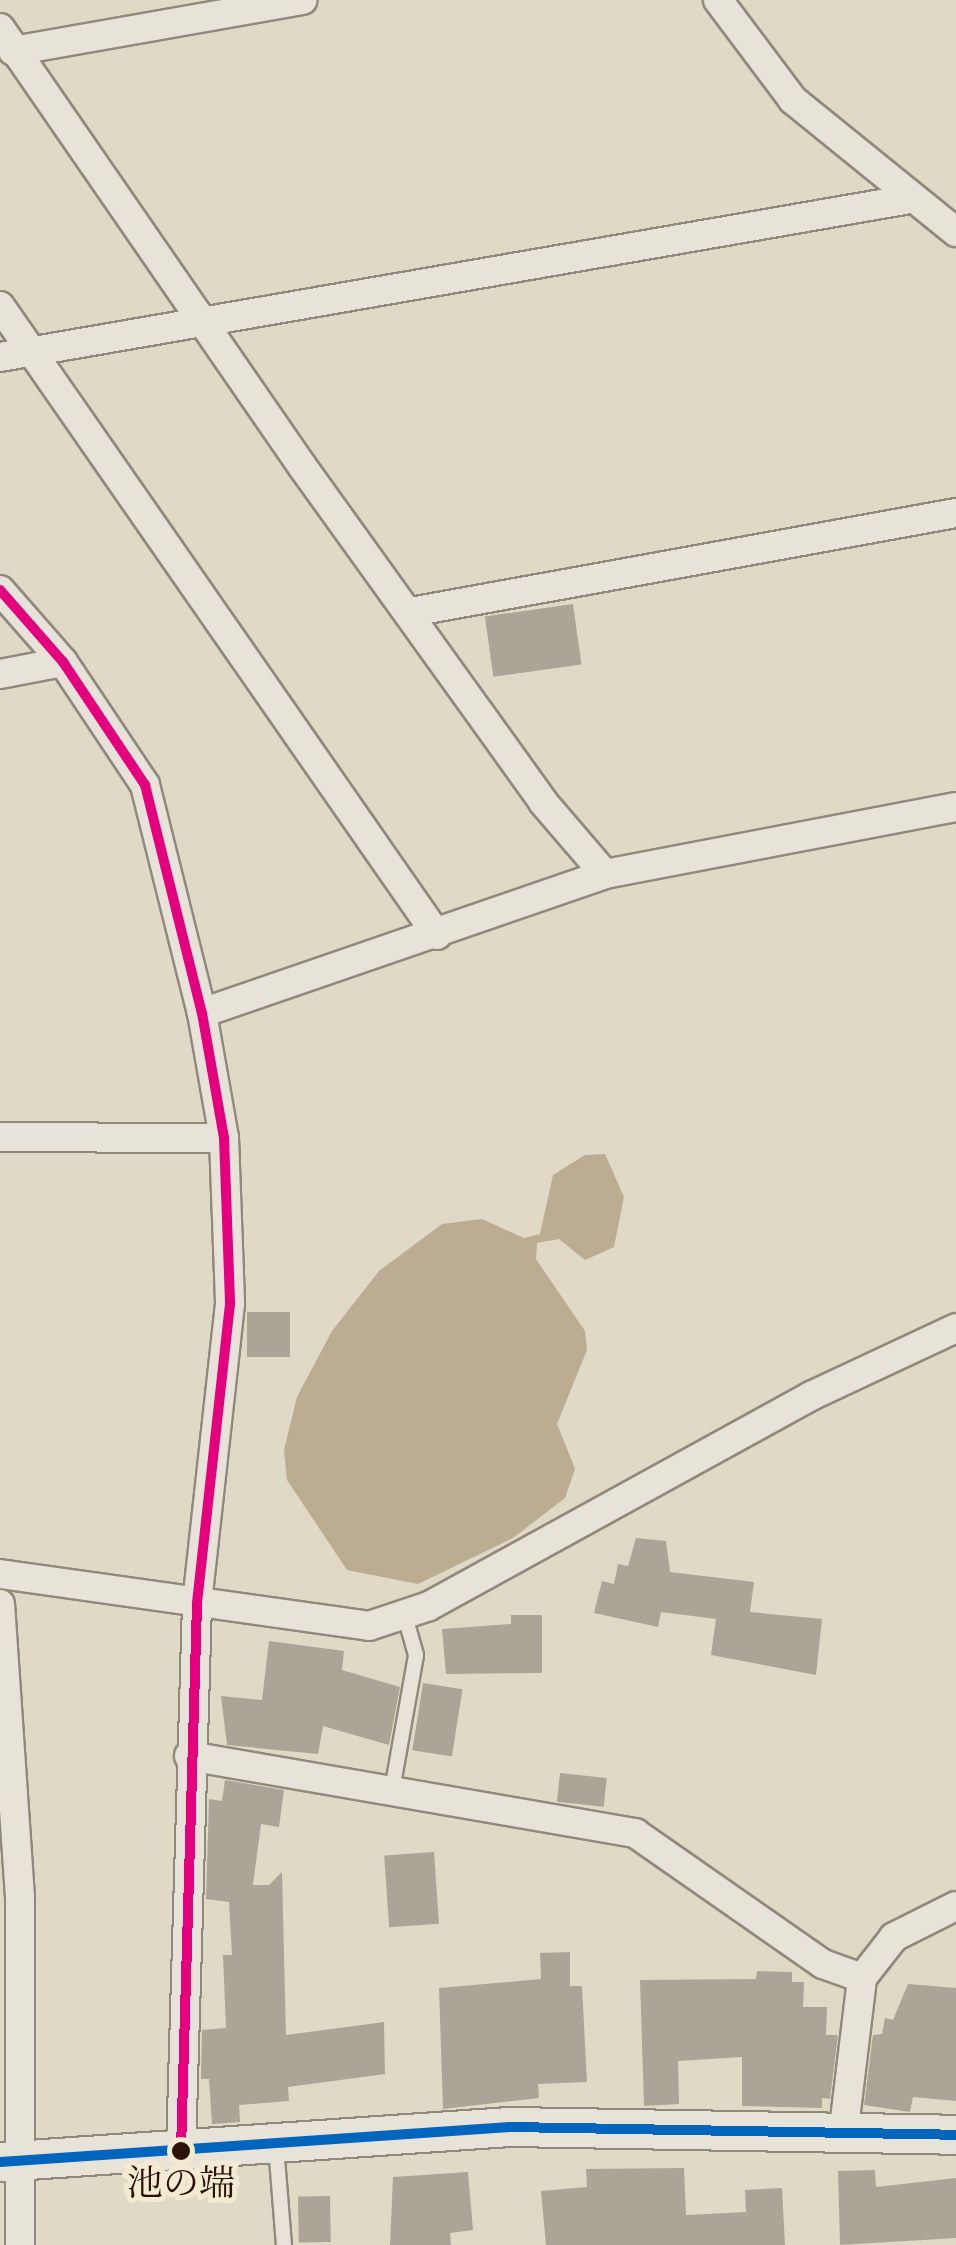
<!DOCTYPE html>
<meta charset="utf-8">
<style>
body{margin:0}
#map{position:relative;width:956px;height:2245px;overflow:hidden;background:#e0d9c5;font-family:"Sorts Mill Goudy","Noto Serif JP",serif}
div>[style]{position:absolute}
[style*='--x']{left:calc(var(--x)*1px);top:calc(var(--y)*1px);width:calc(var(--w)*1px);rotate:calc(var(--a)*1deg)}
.water>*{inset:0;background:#bbac92}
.building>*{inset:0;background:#aca597;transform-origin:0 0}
.roads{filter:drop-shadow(2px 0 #90897c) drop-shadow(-2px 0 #90897c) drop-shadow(0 2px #90897c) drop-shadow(0 -2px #90897c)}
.service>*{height:14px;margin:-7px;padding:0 7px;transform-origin:7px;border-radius:7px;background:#e7e3d9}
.minor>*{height:28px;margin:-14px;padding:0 14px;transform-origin:14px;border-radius:14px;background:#e7e3d9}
.secondary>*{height:38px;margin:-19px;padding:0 19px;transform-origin:19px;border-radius:19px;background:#e7e3d9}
.bus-1>*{height:10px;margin:-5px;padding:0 5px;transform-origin:5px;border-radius:5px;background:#e5007d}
.bus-2>*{height:10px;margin:-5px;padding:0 5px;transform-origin:5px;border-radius:5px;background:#0065bd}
.dots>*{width:28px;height:28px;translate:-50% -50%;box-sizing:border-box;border:5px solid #f3ead2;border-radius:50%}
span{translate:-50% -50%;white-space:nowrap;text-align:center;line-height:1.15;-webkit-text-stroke:10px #f3ead2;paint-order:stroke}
.bus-label{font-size:36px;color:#2c1307}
</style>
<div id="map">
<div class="water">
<i style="clip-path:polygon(605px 1154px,624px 1197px,614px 1247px,585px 1260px,559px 1239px,537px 1243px,536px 1259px,585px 1331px,587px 1350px,557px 1424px,575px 1469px,565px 1498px,513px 1538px,418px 1584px,347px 1570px,287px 1480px,284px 1450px,297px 1397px,332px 1331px,379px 1271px,442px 1224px,482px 1219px,524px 1238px,540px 1234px,553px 1175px,585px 1155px)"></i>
</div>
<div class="building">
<i style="left:573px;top:604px;width:61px;height:89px;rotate:82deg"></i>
<i style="left:247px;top:1312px;width:43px;height:45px"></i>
<i style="clip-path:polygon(636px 1538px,666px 1541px,670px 1572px,754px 1582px,750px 1612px,822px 1619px,816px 1675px,711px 1655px,716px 1619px,661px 1612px,658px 1627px,594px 1613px,602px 1581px,614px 1584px,618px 1564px,628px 1566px)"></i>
<i style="clip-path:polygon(511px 1615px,542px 1615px,542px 1673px,446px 1674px,442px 1629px,511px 1624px)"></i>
<i style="clip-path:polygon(269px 1641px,344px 1651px,342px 1670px,400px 1687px,389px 1745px,323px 1726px,318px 1754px,227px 1745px,221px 1696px,262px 1700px)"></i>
<i style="left:423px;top:1683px;width:40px;height:68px;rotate:9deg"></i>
<i style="left:560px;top:1773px;width:47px;height:29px;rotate:6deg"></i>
<i style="clip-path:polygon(225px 1780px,284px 1790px,279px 1827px,261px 1824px,253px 1885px,269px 1885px,282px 1872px,286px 2035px,384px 2022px,385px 2074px,288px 2087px,289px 2101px,239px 2105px,240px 2122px,212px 2124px,209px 2079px,201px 2079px,202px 2030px,226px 2028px,223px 1955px,232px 1955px,229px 1902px,206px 1899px,209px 1799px,222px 1801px)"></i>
<i style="left:434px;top:1852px;width:72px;height:50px;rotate:86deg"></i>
<i style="clip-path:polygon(570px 1952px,570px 1986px,582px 1986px,587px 2082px,538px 2084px,539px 2098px,443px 2109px,439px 1988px,541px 1979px,540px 1953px)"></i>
<i style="clip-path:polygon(757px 1971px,792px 1972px,792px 1982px,804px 1982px,803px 2007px,827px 2007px,826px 2035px,838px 2035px,830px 2099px,822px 2098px,822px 2108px,742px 2106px,742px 2057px,678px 2061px,679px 2104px,644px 2106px,640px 1980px,756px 1979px)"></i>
<i style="clip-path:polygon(908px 1984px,956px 1988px,956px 2101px,913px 2097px,910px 2112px,864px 2105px,873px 2035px,882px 2034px,885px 2018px,893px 2020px)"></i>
<i style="clip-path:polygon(684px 2168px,686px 2215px,746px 2212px,745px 2190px,782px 2188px,785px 2245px,546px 2245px,541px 2191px,587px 2187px,586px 2169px)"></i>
<i style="clip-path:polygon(875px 2170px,876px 2187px,956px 2178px,956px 2238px,840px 2245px,838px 2171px)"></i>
<i style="clip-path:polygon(468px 2172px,473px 2230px,450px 2233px,451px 2245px,390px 2245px,393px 2177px)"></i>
<i style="left:330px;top:2196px;width:46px;height:32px;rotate:89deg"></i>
</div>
<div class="roads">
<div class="service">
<i style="--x:392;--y:1790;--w:137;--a:-79.9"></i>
<i style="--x:416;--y:1655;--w:41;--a:-105.8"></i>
<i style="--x:276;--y:2146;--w:99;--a:85.4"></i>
</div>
<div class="minor">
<i style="--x:718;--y:0;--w:125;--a:53.1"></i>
<i style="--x:793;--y:100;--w:210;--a:39"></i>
<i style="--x:0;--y:28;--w:532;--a:55.41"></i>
<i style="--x:302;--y:466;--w:413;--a:54.3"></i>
<i style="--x:543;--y:802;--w:95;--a:49.3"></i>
<i style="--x:605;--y:874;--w:357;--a:-10.8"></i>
<i style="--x:13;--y:51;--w:294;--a:-10"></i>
<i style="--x:0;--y:306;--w:766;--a:55.21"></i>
<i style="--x:0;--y:357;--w:924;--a:-9.85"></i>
<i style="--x:0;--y:590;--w:96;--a:48.8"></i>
<i style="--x:63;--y:662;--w:148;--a:56.3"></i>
<i style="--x:145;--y:785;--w:235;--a:76"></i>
<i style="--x:202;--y:1013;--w:127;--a:80"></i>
<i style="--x:224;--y:1138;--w:166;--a:87.9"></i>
<i style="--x:230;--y:1304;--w:302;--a:96.3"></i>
<i style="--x:197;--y:1604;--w:547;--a:91.68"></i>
<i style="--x:411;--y:612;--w:554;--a:-10.3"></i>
<i style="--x:0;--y:674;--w:64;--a:-10.8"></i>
<i style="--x:202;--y:1013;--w:426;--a:-19"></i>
<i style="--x:0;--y:1137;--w:224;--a:0.3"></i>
<i style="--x:0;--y:1574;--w:373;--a:8"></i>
<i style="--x:369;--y:1626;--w:63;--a:-18.4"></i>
<i style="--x:429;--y:1606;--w:436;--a:-28.8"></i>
<i style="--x:811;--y:1396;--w:160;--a:-25.1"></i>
<i style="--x:0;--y:1604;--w:294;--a:86.1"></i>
<i style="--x:20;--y:1897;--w:348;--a:90"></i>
<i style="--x:189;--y:1756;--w:453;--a:9.8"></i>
<i style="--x:635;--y:1833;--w:229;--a:34.9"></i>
<i style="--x:823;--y:1964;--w:41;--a:19.7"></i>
<i style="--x:843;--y:2136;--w:159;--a:-83.1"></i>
<i style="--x:862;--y:1978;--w:52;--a:-52"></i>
<i style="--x:894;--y:1937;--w:69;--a:-26.6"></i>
</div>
<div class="secondary">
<i style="--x:0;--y:2162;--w:511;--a:-3.93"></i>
<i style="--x:510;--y:2127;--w:446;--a:1"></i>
</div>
</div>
<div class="bus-1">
<i style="--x:0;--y:590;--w:96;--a:48.8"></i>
<i style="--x:63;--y:662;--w:148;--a:56.3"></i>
<i style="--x:145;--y:785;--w:235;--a:76"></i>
<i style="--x:202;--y:1013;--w:127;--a:80"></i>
<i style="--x:224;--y:1138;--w:166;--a:87.9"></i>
<i style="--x:230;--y:1304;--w:302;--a:96.3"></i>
<i style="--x:197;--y:1604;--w:547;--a:91.68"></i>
</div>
<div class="bus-2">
<i style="--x:0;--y:2162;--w:511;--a:-3.93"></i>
<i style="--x:510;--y:2127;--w:446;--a:1"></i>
</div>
<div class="dots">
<i style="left:181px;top:2151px;background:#2c1307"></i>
</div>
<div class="bus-label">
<span style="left:181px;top:2187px">池の端</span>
</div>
</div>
